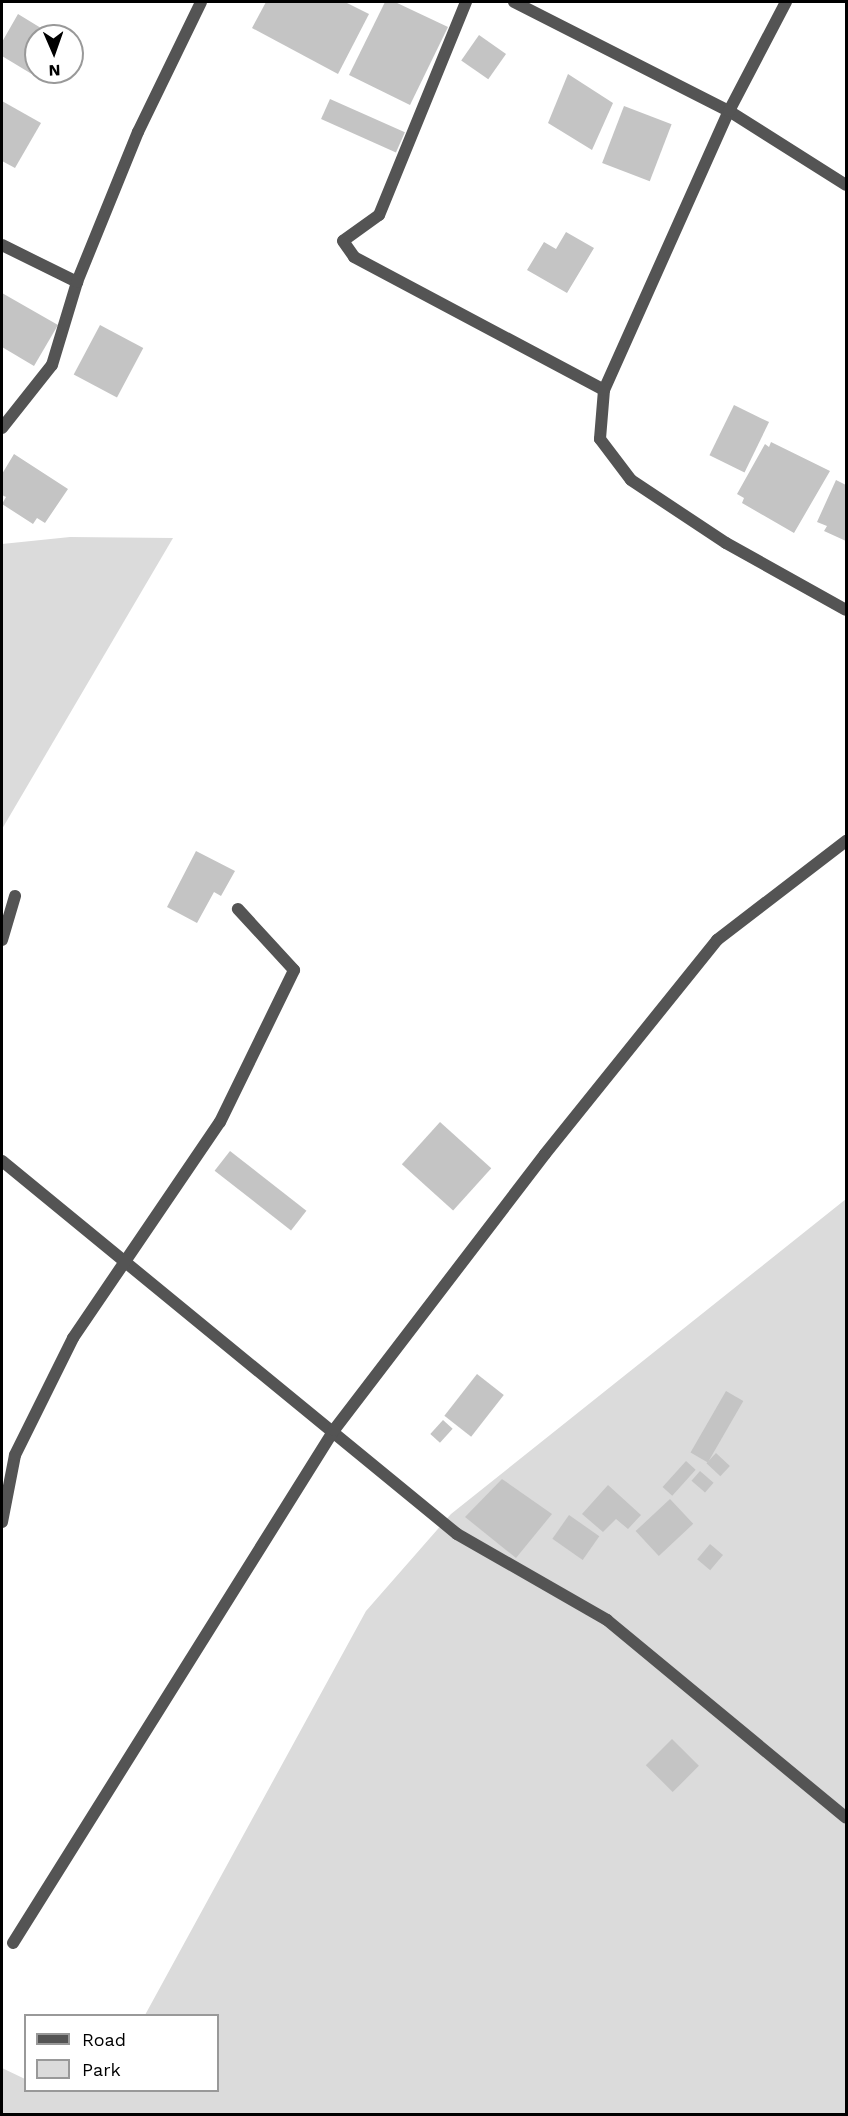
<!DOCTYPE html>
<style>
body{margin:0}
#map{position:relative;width:848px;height:2116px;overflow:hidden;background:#fff;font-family:"Work Sans",sans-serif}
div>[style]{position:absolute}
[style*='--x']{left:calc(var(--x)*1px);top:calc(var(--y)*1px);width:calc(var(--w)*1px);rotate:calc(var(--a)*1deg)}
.green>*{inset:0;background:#dbdbdb}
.building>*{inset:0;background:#c4c4c4;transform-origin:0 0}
.minor>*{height:12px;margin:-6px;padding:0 6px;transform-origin:6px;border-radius:6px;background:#545454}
span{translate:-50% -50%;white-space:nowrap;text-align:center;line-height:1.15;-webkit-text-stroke:6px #fff;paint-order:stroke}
.frame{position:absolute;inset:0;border:3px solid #000;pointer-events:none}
.legend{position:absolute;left:24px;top:2014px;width:195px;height:78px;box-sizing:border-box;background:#fff;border:2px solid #999;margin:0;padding:8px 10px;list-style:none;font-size:18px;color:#000}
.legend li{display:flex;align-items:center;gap:12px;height:30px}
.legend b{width:30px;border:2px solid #999}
.north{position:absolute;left:24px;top:24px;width:60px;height:60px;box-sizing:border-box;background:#fff;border:2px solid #999;border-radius:50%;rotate:178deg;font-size:16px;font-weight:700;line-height:24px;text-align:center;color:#000}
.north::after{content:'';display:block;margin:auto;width:21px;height:27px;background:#000;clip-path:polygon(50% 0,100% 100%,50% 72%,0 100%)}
</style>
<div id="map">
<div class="green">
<i style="clip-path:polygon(70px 537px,173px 538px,2px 829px,2px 544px)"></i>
<i style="clip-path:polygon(846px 1199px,846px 2114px,2px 2114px,2px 2068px,25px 2079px,26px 2090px,218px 2090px,218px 2016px,145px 2015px,366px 1611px,451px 1514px)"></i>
</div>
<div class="building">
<i style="clip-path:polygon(266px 2px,345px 2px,369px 14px,338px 74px,252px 28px)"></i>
<i style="clip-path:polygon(385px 2px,395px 2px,448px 27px,410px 105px,349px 75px)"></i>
<i style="clip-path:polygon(18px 14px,54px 36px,36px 36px,35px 76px,2px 56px,2px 42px)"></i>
<i style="left:479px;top:35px;width:33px;height:31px;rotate:35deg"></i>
<i style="clip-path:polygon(568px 74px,613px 103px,592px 150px,548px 123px)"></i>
<i style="left:330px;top:99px;width:82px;height:22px;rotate:24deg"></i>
<i style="clip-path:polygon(2px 101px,41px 123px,15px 168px,2px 161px)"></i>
<i style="left:624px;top:106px;width:51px;height:61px;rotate:21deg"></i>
<i style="clip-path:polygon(566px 232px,594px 248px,567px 293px,527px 270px,544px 242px,556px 249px)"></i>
<i style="clip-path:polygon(2px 293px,58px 325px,34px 366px,2px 347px)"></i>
<i style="left:100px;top:325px;width:49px;height:56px;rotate:28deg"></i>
<i style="left:734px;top:405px;width:39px;height:56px;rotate:26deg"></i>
<i style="clip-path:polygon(771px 442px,830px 471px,794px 533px,742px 503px,744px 498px,737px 494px,765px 444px,769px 447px)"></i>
<i style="clip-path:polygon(14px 454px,68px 489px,45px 523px,37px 518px,33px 524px,2px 504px,6px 497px,2px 495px,2px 474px)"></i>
<i style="clip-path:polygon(836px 480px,846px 485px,846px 541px,824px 531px,827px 526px,817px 522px)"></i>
<i style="clip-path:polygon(196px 851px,235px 871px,221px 896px,214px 892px,197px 923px,167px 907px)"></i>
<i style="left:440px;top:1122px;width:69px;height:57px;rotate:42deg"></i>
<i style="left:230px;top:1151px;width:97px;height:25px;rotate:38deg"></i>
<i style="left:477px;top:1374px;width:34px;height:53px;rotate:38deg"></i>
<i style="left:726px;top:1391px;width:20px;height:71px;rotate:30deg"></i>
<i style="left:443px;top:1420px;width:13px;height:19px;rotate:42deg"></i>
<i style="left:716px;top:1453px;width:19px;height:14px;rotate:43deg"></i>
<i style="left:686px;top:1461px;width:13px;height:35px;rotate:42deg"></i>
<i style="left:700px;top:1471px;width:18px;height:13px;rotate:41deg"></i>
<i style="clip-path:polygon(502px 1479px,552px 1514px,516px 1558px,465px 1517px)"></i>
<i style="clip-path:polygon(608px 1485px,641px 1515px,628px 1529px,616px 1519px,603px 1532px,582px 1514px)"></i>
<i style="left:670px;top:1499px;width:34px;height:47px;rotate:47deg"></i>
<i style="left:569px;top:1515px;width:37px;height:29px;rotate:35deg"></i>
<i style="left:710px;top:1544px;width:17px;height:20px;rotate:40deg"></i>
<i style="left:672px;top:1739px;width:38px;height:37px;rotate:45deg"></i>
</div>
<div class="minor">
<i style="--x:466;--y:2;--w:230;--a:112.2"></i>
<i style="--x:379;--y:215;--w:44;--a:144.2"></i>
<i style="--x:343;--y:241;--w:19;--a:55"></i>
<i style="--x:354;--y:257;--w:283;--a:28"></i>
<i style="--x:604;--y:390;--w:49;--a:94.7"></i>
<i style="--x:600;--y:439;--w:51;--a:52.9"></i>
<i style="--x:631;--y:480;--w:114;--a:33.6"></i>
<i style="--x:726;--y:543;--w:137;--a:29.2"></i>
<i style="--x:514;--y:2;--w:241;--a:26.9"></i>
<i style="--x:729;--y:111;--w:138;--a:32.3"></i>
<i style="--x:2;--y:245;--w:84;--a:26.3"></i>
<i style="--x:604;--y:390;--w:306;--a:-65.9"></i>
<i style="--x:729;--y:111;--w:123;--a:-62.4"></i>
<i style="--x:2;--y:428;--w:80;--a:-51.6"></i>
<i style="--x:52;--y:365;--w:87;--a:-73.2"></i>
<i style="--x:77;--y:282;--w:162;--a:-67.9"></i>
<i style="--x:138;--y:132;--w:144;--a:-64.1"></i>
<i style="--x:2;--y:940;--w:46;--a:-73.5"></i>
<i style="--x:2;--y:1161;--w:588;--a:39.34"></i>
<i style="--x:457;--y:1534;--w:173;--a:29.8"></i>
<i style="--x:607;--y:1620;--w:310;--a:39.6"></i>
<i style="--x:2;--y:1522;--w:68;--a:-79"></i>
<i style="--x:15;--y:1455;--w:131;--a:-63.6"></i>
<i style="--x:73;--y:1338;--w:261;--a:-55.8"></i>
<i style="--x:220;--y:1122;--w:169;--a:-64"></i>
<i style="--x:294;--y:970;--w:83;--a:-132.6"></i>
<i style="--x:13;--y:1943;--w:605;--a:-57.96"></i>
<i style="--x:334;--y:1430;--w:347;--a:-52.6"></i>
<i style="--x:545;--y:1154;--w:275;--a:-51.2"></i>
<i style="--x:717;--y:940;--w:163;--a:-37.5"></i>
</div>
<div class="frame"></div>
<ul class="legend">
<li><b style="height:8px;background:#545454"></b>Road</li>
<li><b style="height:16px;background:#dbdbdb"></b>Park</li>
</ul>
<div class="north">N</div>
</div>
